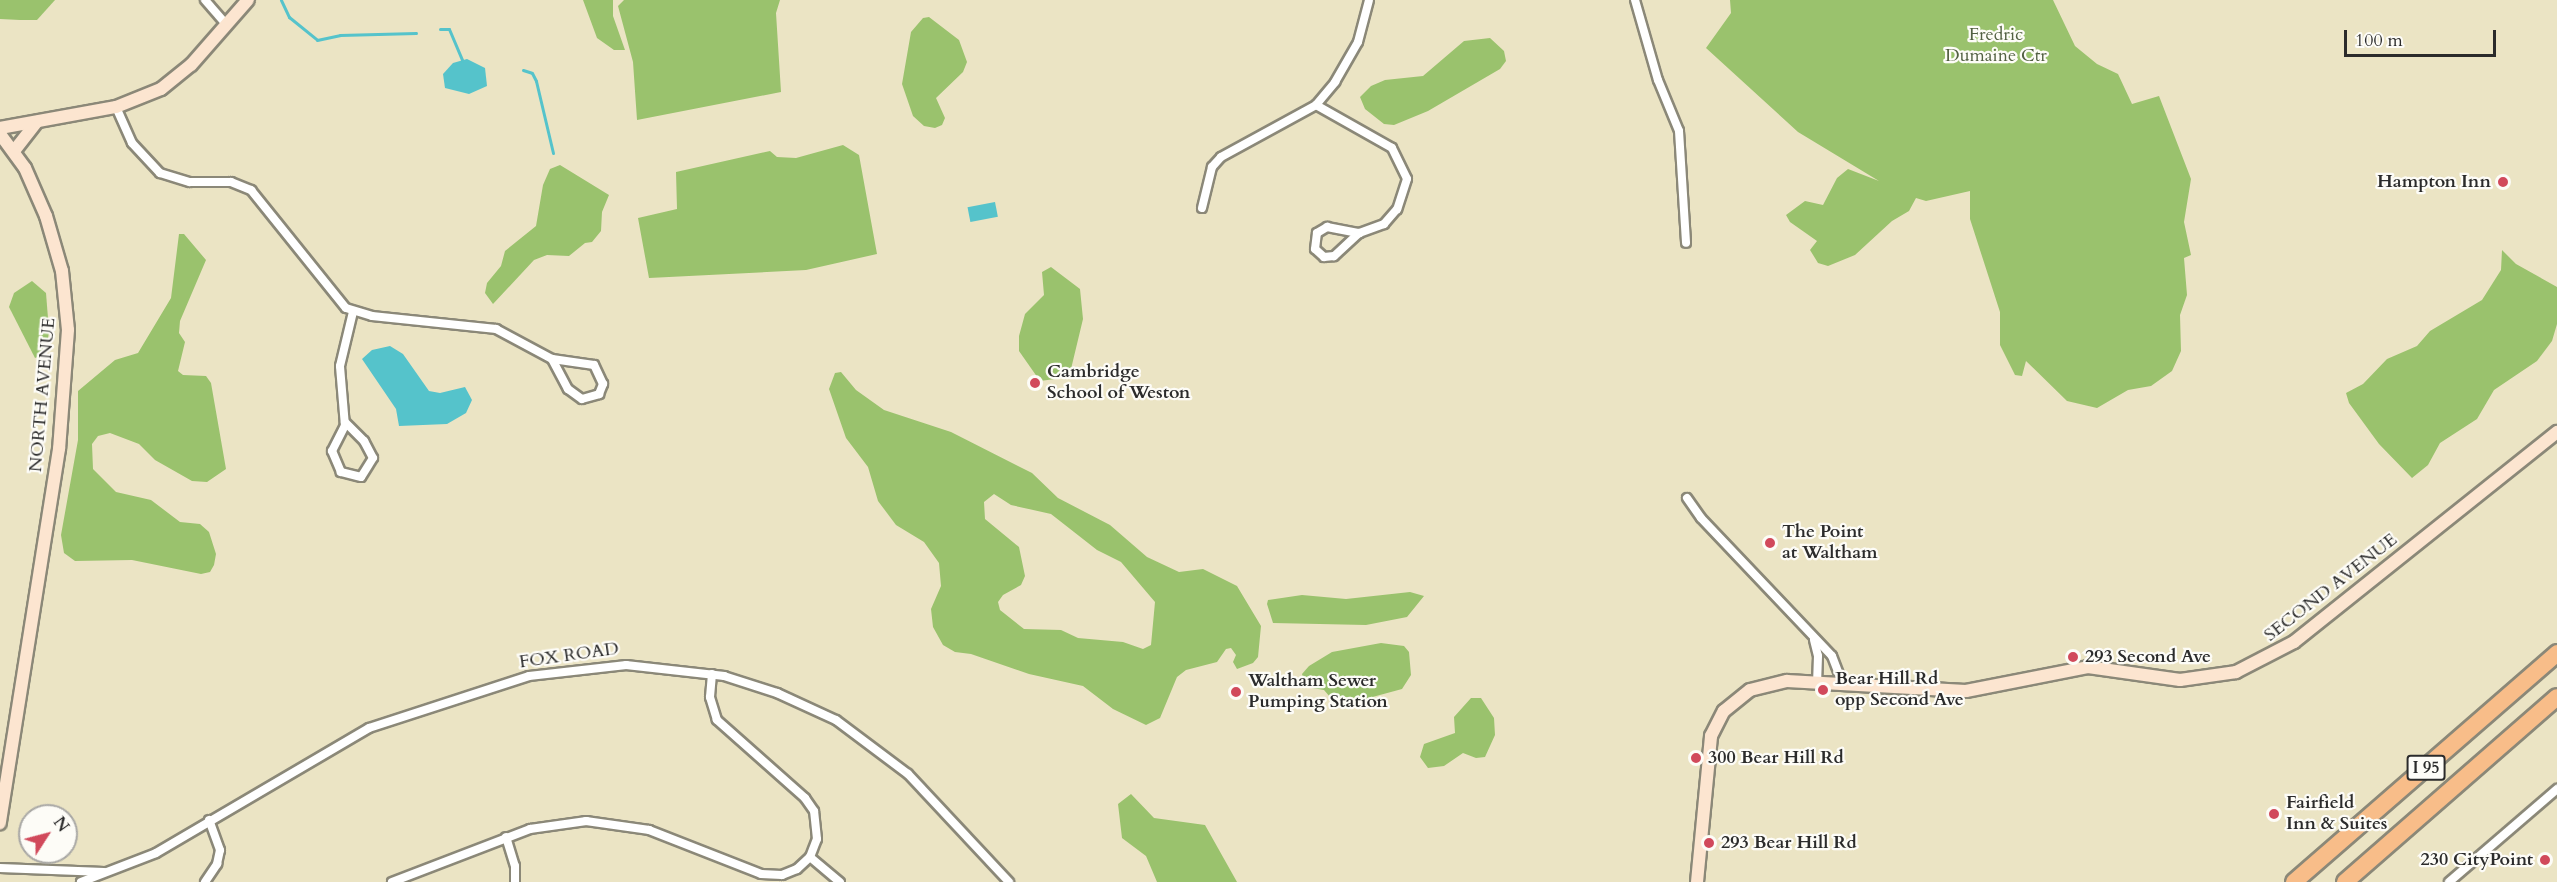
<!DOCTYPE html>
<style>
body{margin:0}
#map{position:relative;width:2557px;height:882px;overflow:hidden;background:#ebe4c4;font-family:Cardo,serif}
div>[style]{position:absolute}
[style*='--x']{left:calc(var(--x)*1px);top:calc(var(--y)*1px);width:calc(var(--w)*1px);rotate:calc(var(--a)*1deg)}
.green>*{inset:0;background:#9ac26d}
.water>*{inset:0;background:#55c3cb;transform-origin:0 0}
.stream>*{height:3px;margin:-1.5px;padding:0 1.5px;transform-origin:1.5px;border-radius:1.5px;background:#55c3cb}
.roads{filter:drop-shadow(2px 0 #8b8878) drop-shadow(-2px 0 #8b8878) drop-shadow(0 2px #8b8878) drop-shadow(0 -2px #8b8878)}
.street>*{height:8px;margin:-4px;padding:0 4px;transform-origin:4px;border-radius:4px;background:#fff}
.secondary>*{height:12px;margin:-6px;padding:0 6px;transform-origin:6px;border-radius:6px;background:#fce5d0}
.highway>*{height:16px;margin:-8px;padding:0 8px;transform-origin:8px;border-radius:8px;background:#f8bd89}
.dots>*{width:16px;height:16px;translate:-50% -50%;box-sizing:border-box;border:3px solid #fdfcf7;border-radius:50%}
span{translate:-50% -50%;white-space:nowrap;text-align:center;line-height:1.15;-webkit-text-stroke:4.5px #fdfcf7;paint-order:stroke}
.shield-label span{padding:2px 4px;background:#fdfcf7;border:2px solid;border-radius:4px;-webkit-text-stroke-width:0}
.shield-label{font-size:16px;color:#2b2b2b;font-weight:700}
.park-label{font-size:18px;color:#526042}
.poi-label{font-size:18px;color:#2b2b2b;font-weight:700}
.right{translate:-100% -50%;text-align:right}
.left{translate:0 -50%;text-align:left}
.street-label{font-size:18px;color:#2b2b2b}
.north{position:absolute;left:18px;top:804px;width:60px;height:60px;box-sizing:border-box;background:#fdfcf7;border:2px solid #a9a8a5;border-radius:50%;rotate:54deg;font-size:16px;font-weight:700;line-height:24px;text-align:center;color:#2b2b2b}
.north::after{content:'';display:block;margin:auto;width:21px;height:27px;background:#d1495b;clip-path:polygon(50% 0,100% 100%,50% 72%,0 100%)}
.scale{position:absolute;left:2344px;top:30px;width:152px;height:27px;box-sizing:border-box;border:3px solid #2b2b2b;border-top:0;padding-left:8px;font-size:18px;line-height:21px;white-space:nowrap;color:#2b2b2b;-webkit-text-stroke:4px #fdfcf7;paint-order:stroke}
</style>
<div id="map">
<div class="green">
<i style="clip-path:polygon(0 0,55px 0,37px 20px,20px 20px,0 19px)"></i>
<i style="clip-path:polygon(583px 0,613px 0,613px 16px,625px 50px,614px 50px,597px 38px)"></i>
<i style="clip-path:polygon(624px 0,780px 0,776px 13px,781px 92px,637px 120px,633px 62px,618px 6px)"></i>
<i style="clip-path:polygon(1730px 0,2053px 0,2075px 46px,2097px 64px,2118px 74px,2132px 104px,2159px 96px,2191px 179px,2184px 222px,2191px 255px,2184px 258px,2187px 295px,2180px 315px,2181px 351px,2172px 371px,2151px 386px,2128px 390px,2097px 408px,2067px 401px,2026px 361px,2022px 376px,2015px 375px,2000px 345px,2000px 312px,1970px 219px,1970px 191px,1926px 201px,1916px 198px,1909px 211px,1892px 221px,1855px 255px,1828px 266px,1818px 263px,1810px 250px,1817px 241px,1790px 222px,1786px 215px,1805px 201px,1823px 205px,1837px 178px,1848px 169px,1879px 181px,1798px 132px,1706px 48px,1731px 13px)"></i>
<i style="clip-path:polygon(929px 17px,959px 40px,967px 62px,963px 72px,936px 98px,945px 118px,942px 125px,935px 128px,924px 126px,913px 116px,902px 84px,911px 32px,923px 18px)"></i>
<i style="clip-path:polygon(1490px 38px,1504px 51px,1506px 61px,1500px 69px,1428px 111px,1394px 125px,1384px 124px,1365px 109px,1360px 97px,1371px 86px,1385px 80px,1423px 76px,1464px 41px)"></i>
<i style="clip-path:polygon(843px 145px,859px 155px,877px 254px,806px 270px,649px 278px,638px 218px,677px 209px,676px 172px,770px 151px,777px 157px,796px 158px)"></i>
<i style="clip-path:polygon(560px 165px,609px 195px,602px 212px,601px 231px,592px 242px,585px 243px,569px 256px,547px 255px,534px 260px,493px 304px,485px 293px,487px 283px,501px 266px,505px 251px,536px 226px,543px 185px,550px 169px)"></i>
<i style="clip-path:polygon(179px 234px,184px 234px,206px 260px,180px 321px,179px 333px,185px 342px,178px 371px,183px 375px,206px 376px,211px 383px,226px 469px,207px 482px,192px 481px,155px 460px,139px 444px,110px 433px,98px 436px,92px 444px,93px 469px,116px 492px,151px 500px,180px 522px,200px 524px,209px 532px,216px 554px,214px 565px,210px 572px,201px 574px,132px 560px,75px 561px,64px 553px,61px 535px,78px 440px,78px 391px,115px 360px,138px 353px,171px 298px)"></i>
<i style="clip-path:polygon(2502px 250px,2516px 264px,2557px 287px,2557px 324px,2552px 341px,2537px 361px,2494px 390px,2477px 419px,2440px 443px,2428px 465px,2412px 478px,2379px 444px,2349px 403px,2346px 393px,2363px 384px,2387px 359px,2417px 346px,2430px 331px,2482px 300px,2501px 270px)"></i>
<i style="clip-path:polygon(1051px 267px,1080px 289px,1083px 319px,1071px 369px,1055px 379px,1040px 381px,1019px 351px,1019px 336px,1025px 314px,1044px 295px,1042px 272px)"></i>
<i style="clip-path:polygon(32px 281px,46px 293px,49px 331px,46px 354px,35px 358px,9px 307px,14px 293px)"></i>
<i style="clip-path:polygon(evenodd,841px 372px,856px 390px,884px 410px,951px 432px,1032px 473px,1058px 498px,1110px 525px,1147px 557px,1179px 572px,1203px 569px,1237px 586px,1261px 626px,1258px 657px,1253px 663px,1237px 669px,1233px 662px,1236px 655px,1231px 648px,1226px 649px,1217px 662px,1186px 670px,1177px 677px,1160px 718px,1146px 725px,1113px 709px,1083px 686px,1029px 674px,971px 654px,955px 652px,943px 645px,933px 627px,931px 609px,941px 586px,939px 563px,924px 542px,896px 525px,878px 501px,868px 467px,846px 438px,829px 389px,835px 373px,841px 372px,994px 494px,1011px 505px,1051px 514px,1097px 550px,1121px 562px,1155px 602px,1151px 645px,1143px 649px,1123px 642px,1078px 638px,1061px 630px,1024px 629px,1000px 610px,998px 602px,1003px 595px,1021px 585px,1025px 576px,1019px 547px,985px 519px,984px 502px,994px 494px)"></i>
<i style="clip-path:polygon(1410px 592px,1424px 596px,1407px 617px,1366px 625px,1273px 623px,1267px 604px,1268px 600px,1302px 595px,1346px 599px)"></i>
<i style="clip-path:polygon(1381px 643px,1404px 646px,1409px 652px,1411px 675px,1402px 689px,1343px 705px,1336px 704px,1324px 690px,1312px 688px,1304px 681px,1302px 674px,1309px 666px,1332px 652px)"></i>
<i style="clip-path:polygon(1471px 698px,1481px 698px,1494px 718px,1495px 735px,1485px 757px,1476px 758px,1463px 753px,1444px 766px,1428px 768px,1420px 757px,1424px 744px,1455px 733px,1454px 717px)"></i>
<i style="clip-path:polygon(1131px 794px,1154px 818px,1205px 825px,1237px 882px,1157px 882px,1146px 856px,1122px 838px,1118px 804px)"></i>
</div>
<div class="water">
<i style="clip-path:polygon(467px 59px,485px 68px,487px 86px,469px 94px,445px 88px,443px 74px,453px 63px)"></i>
<i style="left:995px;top:202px;width:15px;height:28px;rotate:79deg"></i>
<i style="clip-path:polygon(390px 346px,403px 354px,429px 391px,440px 393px,465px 387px,472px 400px,466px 413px,447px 424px,399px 426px,396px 409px,362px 359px,372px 350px)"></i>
</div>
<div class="stream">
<i style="--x:281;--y:0;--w:19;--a:65"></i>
<i style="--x:289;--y:17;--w:36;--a:39"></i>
<i style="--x:317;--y:40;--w:24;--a:-12"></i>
<i style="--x:340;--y:35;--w:76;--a:-1.5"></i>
<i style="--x:440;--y:29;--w:9;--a:0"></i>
<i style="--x:449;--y:29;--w:34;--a:67"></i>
<i style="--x:523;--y:70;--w:9;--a:18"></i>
<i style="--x:532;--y:73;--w:9;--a:63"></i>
<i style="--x:536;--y:81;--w:74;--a:76.7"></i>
</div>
<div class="roads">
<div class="street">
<i style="--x:205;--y:0;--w:32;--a:49"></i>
<i style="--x:1635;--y:0;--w:83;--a:74"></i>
<i style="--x:1658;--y:80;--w:55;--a:67.6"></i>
<i style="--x:1679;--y:131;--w:112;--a:86.4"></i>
<i style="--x:1316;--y:105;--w:87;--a:29.5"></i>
<i style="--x:1392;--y:148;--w:34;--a:64"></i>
<i style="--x:1407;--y:179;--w:32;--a:108"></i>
<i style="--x:1397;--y:209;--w:20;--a:131"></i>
<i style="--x:1384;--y:224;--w:27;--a:160"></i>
<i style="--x:1359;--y:233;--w:34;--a:137"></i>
<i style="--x:1334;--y:256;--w:10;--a:174"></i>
<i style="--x:1324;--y:257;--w:12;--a:-138"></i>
<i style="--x:1315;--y:249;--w:16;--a:-83"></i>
<i style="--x:1317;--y:233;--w:12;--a:-31"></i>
<i style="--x:1327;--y:227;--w:33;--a:11"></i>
<i style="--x:116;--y:107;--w:39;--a:66"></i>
<i style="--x:132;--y:143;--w:41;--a:47"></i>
<i style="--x:160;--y:173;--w:31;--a:17"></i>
<i style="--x:190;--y:182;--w:41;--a:0"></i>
<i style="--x:231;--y:182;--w:22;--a:22"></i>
<i style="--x:251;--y:190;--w:151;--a:51.2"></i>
<i style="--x:346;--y:308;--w:27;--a:17"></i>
<i style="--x:372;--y:316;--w:125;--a:6"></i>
<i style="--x:496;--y:329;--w:64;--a:28.2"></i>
<i style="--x:552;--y:359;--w:34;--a:62"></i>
<i style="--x:568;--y:389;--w:17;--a:36"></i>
<i style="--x:582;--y:399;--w:18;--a:-16"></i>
<i style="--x:599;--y:394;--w:11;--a:-68"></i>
<i style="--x:603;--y:384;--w:21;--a:-115"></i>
<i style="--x:594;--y:365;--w:42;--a:-171.9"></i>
<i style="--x:1202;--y:208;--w:42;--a:-76.3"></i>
<i style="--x:1212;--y:167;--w:13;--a:-48"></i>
<i style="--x:1221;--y:157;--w:108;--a:-28.7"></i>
<i style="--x:1316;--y:105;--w:30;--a:-50"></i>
<i style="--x:1335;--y:82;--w:46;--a:-60.1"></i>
<i style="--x:1358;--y:42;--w:43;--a:-75.3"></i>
<i style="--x:345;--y:422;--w:27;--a:45"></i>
<i style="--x:364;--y:441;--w:19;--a:62"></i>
<i style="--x:373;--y:458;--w:22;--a:122"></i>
<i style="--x:361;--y:477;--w:21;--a:-166"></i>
<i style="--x:341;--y:472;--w:23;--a:-113"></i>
<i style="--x:332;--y:451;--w:28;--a:-63"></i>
<i style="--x:345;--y:426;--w:60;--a:-94.8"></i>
<i style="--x:340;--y:366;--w:56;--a:-76.5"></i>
<i style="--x:1687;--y:498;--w:24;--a:55"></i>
<i style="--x:1701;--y:518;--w:190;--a:46.5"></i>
<i style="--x:1832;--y:656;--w:31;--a:69"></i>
<i style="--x:1814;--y:640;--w:16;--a:76"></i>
<i style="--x:1818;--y:656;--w:27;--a:92"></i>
<i style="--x:506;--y:837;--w:30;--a:73"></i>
<i style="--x:515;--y:866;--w:16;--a:90"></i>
<i style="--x:810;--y:857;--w:39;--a:40"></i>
<i style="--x:0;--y:868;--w:104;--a:2.2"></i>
<i style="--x:81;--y:882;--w:80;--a:-21.1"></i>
<i style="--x:156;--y:853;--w:247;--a:-30.4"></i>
<i style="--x:369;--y:728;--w:168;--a:-18"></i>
<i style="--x:529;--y:676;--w:98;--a:-6.5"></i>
<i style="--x:626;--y:665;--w:99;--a:6.4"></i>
<i style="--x:724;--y:676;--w:56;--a:17.8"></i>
<i style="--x:777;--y:693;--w:65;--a:24.6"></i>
<i style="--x:836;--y:720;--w:90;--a:36.9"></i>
<i style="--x:908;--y:774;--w:148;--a:46.9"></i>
<i style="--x:205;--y:882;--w:22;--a:-56"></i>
<i style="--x:217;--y:864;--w:14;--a:-78"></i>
<i style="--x:220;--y:850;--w:32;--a:-110"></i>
<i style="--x:392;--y:882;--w:148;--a:-21"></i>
<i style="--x:530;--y:829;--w:57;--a:-8.1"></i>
<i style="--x:586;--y:821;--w:64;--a:8.1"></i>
<i style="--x:649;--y:830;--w:120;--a:21.4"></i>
<i style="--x:761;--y:874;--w:21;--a:3"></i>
<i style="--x:782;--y:875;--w:16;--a:-22"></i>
<i style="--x:797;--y:869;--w:18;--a:-43"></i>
<i style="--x:810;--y:857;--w:19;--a:-69"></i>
<i style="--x:817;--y:839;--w:28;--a:-96"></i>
<i style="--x:814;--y:811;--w:16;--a:-125"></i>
<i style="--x:805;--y:798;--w:118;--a:-138.4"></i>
<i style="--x:717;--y:720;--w:24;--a:-107"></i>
<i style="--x:710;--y:697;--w:23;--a:-85"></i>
<i style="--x:2449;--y:882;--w:143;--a:-40.7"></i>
</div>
<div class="secondary">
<i style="--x:0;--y:128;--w:118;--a:-10.3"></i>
<i style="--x:116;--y:107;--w:48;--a:-21.8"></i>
<i style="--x:161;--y:89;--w:38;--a:-39"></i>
<i style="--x:191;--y:65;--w:86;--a:-48.8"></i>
<i style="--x:0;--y:134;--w:42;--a:53.7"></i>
<i style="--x:25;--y:168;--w:52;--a:66.4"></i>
<i style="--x:46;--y:216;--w:57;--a:73.8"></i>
<i style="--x:62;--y:271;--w:59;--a:84.2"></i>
<i style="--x:68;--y:330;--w:119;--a:94.3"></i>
<i style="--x:59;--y:449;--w:379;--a:99"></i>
<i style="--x:14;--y:151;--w:37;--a:-52"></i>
<i style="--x:1697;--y:882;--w:147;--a:-84.5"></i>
<i style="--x:1711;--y:736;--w:28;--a:-63"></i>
<i style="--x:1724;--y:711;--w:33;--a:-39"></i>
<i style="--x:1750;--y:690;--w:38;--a:-14"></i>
<i style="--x:1787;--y:681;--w:179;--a:3.2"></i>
<i style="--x:1966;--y:691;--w:124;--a:-11.1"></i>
<i style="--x:2088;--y:667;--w:93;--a:8"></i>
<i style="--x:2180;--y:680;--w:57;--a:-8.1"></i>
<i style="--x:2236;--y:672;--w:65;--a:-27.3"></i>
<i style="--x:2294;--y:642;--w:337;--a:-38.6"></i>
</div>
<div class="highway">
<i style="--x:2294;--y:882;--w:349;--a:-41"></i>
<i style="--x:2345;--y:882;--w:281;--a:-41.1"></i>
</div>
</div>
<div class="dots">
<i style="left:2503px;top:182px;background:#d1495b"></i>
<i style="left:1035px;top:383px;background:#d1495b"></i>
<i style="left:1770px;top:543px;background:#d1495b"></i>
<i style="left:2073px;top:657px;background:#d1495b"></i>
<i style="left:1823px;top:690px;background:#d1495b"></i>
<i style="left:1236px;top:692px;background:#d1495b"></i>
<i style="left:1696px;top:758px;background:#d1495b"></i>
<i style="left:2274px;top:814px;background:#d1495b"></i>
<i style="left:1709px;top:843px;background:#d1495b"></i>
<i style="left:2545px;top:860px;background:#d1495b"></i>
</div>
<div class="shield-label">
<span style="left:2426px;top:768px">I 95</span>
</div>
<div class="park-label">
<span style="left:1996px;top:46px">Fredric<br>Dumaine Ctr</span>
</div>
<div class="poi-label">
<span class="right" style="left:2491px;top:182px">Hampton Inn</span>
<span class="left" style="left:1047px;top:383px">Cambridge<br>School of Weston</span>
<span class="left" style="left:1782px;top:543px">The Point<br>at Waltham</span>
<span class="left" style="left:2085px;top:657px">293 Second Ave</span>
<span class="left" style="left:1835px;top:690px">Bear Hill Rd<br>opp Second Ave</span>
<span class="left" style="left:1248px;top:692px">Waltham Sewer<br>Pumping Station</span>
<span class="left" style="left:1708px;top:758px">300 Bear Hill Rd</span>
<span class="left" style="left:2286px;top:814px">Fairfield<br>Inn &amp; Suites</span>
<span class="left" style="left:1721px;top:843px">293 Bear Hill Rd</span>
<span class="right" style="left:2533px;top:860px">230 CityPoint</span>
</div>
<div class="street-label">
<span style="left:43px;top:395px;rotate:-85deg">NORTH AVENUE</span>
<span style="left:2331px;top:588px;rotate:-38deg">SECOND AVENUE</span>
<span style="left:569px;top:656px;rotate:-8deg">FOX ROAD</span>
</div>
<div class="north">N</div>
<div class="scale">100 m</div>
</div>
